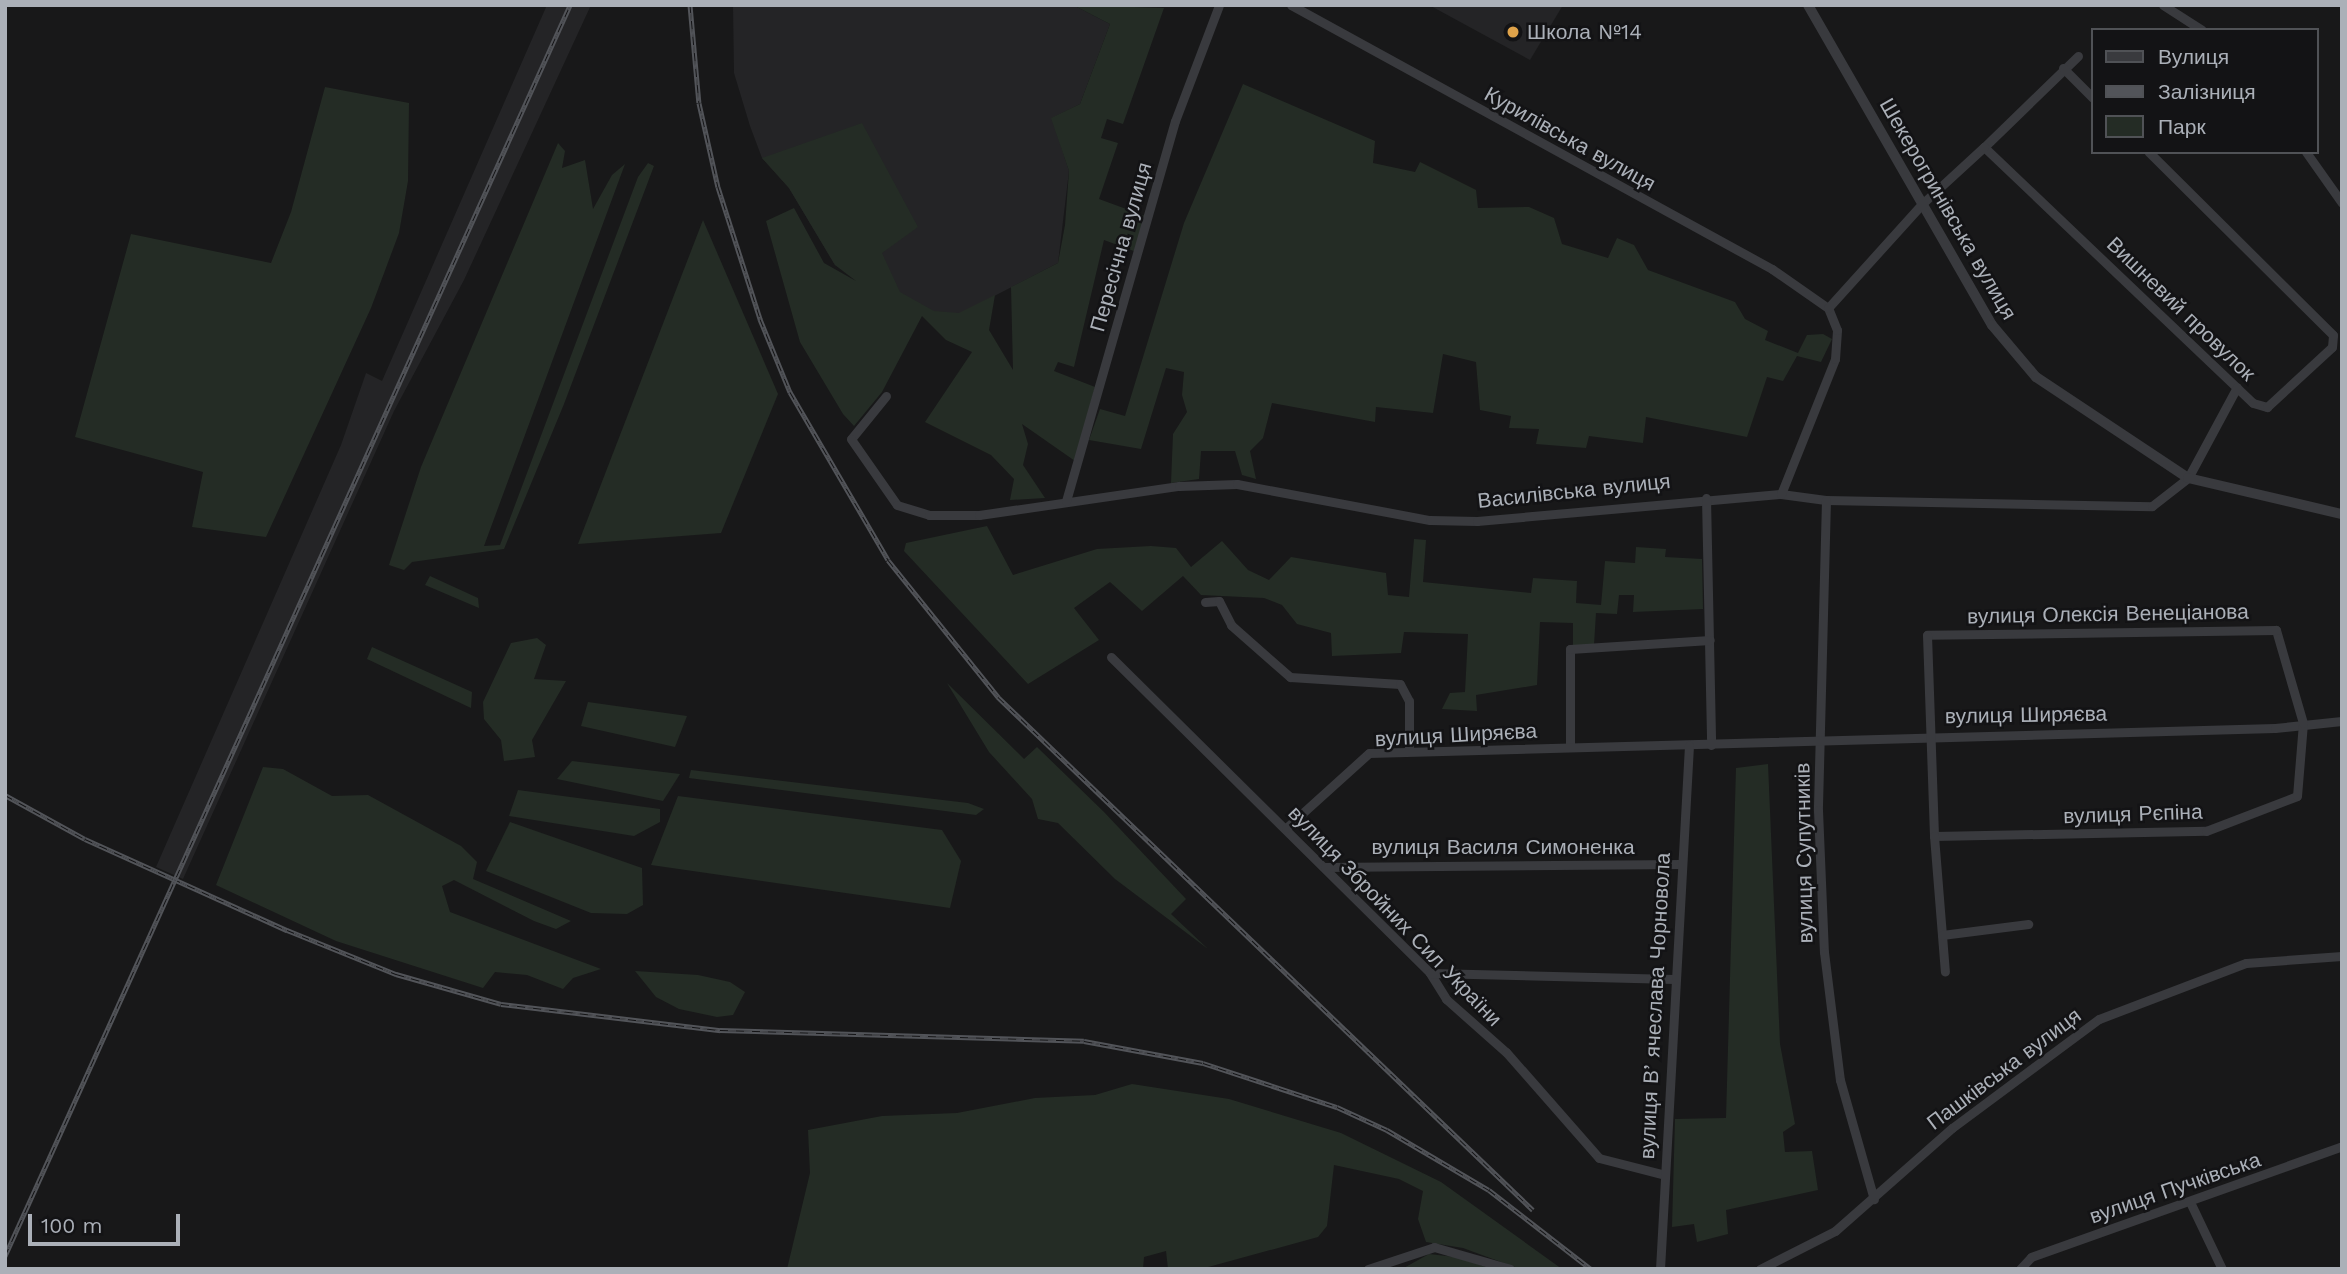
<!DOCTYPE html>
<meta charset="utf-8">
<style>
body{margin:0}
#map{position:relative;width:2347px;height:1274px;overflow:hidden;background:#181819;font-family:"Work Sans",sans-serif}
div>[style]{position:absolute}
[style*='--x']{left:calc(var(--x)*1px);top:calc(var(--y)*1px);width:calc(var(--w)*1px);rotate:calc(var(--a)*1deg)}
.built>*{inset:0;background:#242426}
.green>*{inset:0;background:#242c25}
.minor>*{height:9px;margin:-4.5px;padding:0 4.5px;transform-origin:4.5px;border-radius:4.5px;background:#393a3e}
.tertiary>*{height:10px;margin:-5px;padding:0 5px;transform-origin:5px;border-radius:5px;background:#393a3e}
.rail>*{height:5px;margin-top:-2.5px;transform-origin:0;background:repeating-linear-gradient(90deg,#131315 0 8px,#525459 0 16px);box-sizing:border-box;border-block:2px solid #525459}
.dots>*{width:19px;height:19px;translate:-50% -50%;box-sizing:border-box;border:4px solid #131315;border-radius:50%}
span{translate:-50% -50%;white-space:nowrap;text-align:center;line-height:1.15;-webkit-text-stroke:5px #131315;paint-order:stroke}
.poi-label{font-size:21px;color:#abb0b8}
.left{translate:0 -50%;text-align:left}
.street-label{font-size:21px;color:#abb0b8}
.frame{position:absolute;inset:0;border:7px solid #abb0b8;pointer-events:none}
.legend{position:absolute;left:2091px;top:28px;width:228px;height:126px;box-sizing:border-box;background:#131315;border:2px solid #505256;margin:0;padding:9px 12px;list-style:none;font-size:21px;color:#abb0b8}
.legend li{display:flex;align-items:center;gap:14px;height:35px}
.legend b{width:35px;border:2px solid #505256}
.scale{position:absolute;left:28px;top:1214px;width:152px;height:32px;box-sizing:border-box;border:4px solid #abb0b8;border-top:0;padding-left:9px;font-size:21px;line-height:24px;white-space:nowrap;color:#abb0b8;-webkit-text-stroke:5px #131315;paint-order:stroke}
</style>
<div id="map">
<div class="built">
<i style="clip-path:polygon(547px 5px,591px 5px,464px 280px,394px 411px,183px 879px,156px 867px,341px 445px,366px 373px,382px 381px)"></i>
<i style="clip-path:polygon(733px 5px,1073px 5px,1110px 24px,1080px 104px,1052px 118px,1069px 171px,1058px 263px,942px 323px,835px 265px,789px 188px,762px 158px,750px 126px,734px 73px)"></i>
<i style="clip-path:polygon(1429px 5px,1563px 5px,1530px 60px)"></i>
</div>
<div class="green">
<i style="clip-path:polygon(1073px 5px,1164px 8px,1123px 124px,1107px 119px,1101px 138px,1118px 143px,1099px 199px,1148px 217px,1139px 253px,1104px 240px,1074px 367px,1058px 362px,1054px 371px,1095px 387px,1075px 461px,1022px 424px,1028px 444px,1023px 465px,1045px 498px,1010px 500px,1014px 479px,991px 455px,925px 422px,972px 352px,946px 340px,922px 316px,882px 392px,854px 426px,843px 414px,800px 342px,766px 221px,794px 208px,824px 263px,856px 281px,835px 265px,789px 188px,762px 158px,862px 123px,918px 227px,882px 253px,900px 292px,934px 311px,959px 313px,995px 295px,989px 330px,1013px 370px,1011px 287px,1058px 263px,1065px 225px,1069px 171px,1051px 118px,1080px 104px,1110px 24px)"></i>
<i style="clip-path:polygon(1243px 84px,1375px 141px,1373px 163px,1415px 172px,1420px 162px,1476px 190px,1478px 208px,1529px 207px,1554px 218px,1562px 244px,1608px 258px,1617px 238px,1634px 245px,1648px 270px,1735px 302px,1745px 319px,1768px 331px,1765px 340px,1798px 353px,1807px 335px,1823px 334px,1832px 339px,1821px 362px,1797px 356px,1783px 381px,1767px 377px,1747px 437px,1646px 417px,1643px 443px,1589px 436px,1586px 448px,1536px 444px,1539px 429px,1509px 428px,1511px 416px,1480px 410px,1476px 362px,1443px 354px,1433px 413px,1376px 407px,1375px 422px,1272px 403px,1263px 438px,1250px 451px,1256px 479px,1242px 475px,1235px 451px,1201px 451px,1199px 479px,1171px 483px,1173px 434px,1187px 412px,1182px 395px,1184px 372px,1166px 368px,1141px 449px,1089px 440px,1100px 409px,1125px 416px,1184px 223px)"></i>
<i style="clip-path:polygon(325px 87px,409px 103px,408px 181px,399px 233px,371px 308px,266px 537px,192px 527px,203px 472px,75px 437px,131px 234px,271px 263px,291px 212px)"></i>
<i style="clip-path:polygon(558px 143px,565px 151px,562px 168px,585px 160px,593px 209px,612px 175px,625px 164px,484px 546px,500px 545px,638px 177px,648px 163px,654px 166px,564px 404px,504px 549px,412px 562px,404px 570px,389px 565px,421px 467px)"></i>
<i style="clip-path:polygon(703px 220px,778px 394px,721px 533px,578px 544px)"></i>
<i style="clip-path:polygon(987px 526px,1013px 575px,1097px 549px,1151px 546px,1176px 548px,1191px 567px,1222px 541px,1248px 570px,1269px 580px,1291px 557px,1386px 573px,1388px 595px,1409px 597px,1414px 539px,1426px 540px,1423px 582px,1531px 593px,1533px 578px,1577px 581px,1576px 603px,1601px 605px,1605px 561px,1635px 563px,1636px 547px,1666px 549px,1665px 557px,1702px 559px,1703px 609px,1633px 612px,1634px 595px,1619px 595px,1617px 614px,1596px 613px,1594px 645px,1573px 645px,1573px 623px,1540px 622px,1537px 685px,1476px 695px,1477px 711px,1442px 709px,1450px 693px,1465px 692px,1468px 634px,1404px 632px,1401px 653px,1332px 656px,1331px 633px,1297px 624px,1282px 605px,1264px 598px,1201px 595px,1183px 576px,1142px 611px,1110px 582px,1074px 608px,1099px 640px,1028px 684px,904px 551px,906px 543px)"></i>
<i style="clip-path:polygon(430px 576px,478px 598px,479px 608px,425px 585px)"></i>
<i style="clip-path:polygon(537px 638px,546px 645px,534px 679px,566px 681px,532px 740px,535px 757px,504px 761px,501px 740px,484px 719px,483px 702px,511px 643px)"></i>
<i style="clip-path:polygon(372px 647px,472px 692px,471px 708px,367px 659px)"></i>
<i style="clip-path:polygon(947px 683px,1024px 759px,1037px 747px,1104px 812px,1186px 899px,1171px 914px,1208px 949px,1115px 879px,1058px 823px,1038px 819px,1032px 799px,989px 752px)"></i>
<i style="clip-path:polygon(588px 702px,687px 716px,675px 747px,581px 726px)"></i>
<i style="clip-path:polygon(572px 761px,680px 774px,663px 801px,557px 779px)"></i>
<i style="clip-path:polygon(1768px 764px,1780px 1044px,1795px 1124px,1783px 1132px,1785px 1152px,1812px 1151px,1818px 1190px,1726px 1210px,1728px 1234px,1697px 1242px,1694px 1224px,1672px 1227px,1675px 1119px,1726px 1118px,1736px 768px)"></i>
<i style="clip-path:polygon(263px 767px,283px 769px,332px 796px,368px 795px,461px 846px,477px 862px,473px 879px,571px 921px,556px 929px,534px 921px,454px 880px,442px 886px,450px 912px,601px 969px,573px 978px,563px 989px,527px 975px,495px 972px,483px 988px,336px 941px,216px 885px)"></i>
<i style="clip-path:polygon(691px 770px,968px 803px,984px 809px,976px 815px,689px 778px)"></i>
<i style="clip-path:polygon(518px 790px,660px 809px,660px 822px,634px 836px,509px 816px)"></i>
<i style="clip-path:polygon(678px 796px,942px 830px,961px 861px,950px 908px,651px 865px)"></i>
<i style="clip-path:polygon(510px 822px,642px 868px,643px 905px,627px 914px,591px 913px,486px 871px)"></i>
<i style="clip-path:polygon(635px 971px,698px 975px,730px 982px,745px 992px,733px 1015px,717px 1017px,679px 1009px,656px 997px)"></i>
<i style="clip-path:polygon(1132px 1084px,1229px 1099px,1341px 1133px,1441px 1182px,1562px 1269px,1520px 1269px,1463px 1248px,1426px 1242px,1418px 1219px,1423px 1191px,1399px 1179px,1334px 1165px,1327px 1226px,1318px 1237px,1201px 1269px,1168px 1269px,1166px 1251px,1144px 1257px,1143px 1269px,787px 1269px,810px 1173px,808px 1130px,882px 1116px,957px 1113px,1035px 1098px,1095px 1095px)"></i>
<i style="clip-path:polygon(1429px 1254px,1455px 1257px,1493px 1269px,1402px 1269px)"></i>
</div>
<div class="minor">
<i style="--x:1291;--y:5;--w:549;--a:28.76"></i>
<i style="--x:1772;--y:269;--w:68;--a:34.9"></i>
<i style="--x:2163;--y:5;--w:46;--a:32.7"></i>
<i style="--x:2078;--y:56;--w:131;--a:135.9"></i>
<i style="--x:1984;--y:147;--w:371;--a:43.6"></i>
<i style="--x:2253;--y:403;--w:15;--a:16"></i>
<i style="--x:2267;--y:407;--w:88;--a:-42.7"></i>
<i style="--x:2332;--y:347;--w:12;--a:-85"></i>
<i style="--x:2333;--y:335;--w:260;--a:-135.2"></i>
<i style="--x:2063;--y:68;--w:42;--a:45"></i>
<i style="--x:2306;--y:152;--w:62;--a:54.8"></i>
<i style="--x:886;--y:396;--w:55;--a:129.1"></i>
<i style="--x:851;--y:439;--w:80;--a:55.1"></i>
<i style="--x:897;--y:505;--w:34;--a:17"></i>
<i style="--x:929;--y:515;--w:50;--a:0"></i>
<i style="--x:979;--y:515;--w:202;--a:-8.3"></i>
<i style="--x:1179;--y:486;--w:58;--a:-2"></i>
<i style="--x:1237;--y:484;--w:196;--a:10.6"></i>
<i style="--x:1430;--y:520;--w:47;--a:1.2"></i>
<i style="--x:1477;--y:521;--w:305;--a:-5.1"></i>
<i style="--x:1781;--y:494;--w:45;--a:7.6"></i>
<i style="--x:1826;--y:500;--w:326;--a:1.1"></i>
<i style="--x:2152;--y:506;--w:46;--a:-37.9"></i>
<i style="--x:2188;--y:478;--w:103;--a:-61.7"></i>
<i style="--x:1781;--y:494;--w:145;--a:-68.2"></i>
<i style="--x:1835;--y:359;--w:29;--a:-86"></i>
<i style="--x:1837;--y:330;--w:24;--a:-112"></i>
<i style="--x:1828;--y:308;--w:142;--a:-47.9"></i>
<i style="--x:1923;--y:203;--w:83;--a:-42.6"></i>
<i style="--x:1706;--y:498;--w:247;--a:88.8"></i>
<i style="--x:1826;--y:500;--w:310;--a:91.5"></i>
<i style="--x:1818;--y:810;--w:142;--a:87.6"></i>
<i style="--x:1824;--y:952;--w:129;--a:82.9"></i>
<i style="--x:1840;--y:1080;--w:124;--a:74.1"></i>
<i style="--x:1066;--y:501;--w:395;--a:-74"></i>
<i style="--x:1175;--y:121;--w:124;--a:-69.2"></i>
<i style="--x:1205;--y:602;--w:14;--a:-4"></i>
<i style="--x:1219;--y:601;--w:27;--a:63"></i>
<i style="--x:1231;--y:625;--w:79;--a:41.4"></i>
<i style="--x:1290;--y:677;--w:110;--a:3.6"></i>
<i style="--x:1400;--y:684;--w:19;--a:62"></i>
<i style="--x:1409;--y:701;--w:50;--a:90"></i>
<i style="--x:1111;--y:657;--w:449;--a:44.7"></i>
<i style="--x:1430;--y:973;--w:31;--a:58"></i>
<i style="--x:1446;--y:999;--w:80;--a:41.5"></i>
<i style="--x:1506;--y:1052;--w:141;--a:48.7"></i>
<i style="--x:1599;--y:1158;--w:65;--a:14.3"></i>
<i style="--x:1570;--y:747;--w:98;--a:-90"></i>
<i style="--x:1570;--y:649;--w:140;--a:-3.7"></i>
<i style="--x:1286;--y:828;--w:112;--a:-42.1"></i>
<i style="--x:1369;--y:753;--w:906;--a:-1.58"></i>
<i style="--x:2275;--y:728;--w:67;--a:-6"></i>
<i style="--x:1934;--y:836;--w:272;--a:-1.1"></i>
<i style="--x:2206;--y:831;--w:97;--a:-21"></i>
<i style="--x:2297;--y:796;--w:73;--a:-85.3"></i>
<i style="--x:2303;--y:723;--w:97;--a:-106.2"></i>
<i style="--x:2276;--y:630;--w:349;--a:179.2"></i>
<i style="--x:1927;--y:635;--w:201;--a:88"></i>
<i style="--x:1934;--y:836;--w:136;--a:85.4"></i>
<i style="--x:1325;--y:867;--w:356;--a:-0.5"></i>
<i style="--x:1942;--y:935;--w:87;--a:-7.3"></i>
<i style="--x:1430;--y:973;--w:244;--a:1.4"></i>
<i style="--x:2190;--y:1202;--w:74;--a:64.5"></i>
<i style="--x:1368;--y:1269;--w:70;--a:-18.4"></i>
<i style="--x:1434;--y:1247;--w:79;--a:16.1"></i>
<i style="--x:1660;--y:1269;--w:524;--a:-86.83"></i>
<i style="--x:1760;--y:1269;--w:84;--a:-26.9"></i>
<i style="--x:1835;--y:1231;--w:156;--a:-41.4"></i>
<i style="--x:1952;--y:1128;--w:183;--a:-36.6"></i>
<i style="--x:2099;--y:1019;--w:157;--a:-20.9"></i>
<i style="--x:2246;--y:963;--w:96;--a:-4.2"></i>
<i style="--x:2020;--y:1269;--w:16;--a:-47"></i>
<i style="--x:2031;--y:1257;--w:330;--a:-19.6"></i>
</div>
<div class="tertiary">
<i style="--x:1808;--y:5;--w:369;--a:60.1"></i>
<i style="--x:1992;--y:325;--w:68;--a:49.8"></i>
<i style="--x:2036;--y:377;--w:182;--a:33.6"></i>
<i style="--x:2188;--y:478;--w:158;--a:13.2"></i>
</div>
<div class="rail">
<i style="--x:690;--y:5;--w:98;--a:84.8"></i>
<i style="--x:699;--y:103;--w:86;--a:77.3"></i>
<i style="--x:718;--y:187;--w:139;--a:72.3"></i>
<i style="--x:760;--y:319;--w:79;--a:67.7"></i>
<i style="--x:790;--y:392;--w:194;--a:59.7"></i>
<i style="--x:888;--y:560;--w:176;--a:51.2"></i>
<i style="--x:998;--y:697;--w:741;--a:43.8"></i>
<i style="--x:5;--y:795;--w:91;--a:28.8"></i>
<i style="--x:85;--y:839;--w:222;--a:24.3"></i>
<i style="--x:287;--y:930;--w:118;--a:22"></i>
<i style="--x:396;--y:974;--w:109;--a:15.9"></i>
<i style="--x:501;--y:1004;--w:221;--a:6.8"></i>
<i style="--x:720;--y:1030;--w:364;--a:1.7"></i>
<i style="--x:1084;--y:1041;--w:121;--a:10.5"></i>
<i style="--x:1203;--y:1063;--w:141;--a:18.2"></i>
<i style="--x:1337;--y:1107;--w:55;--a:24.7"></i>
<i style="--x:1387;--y:1130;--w:118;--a:30.5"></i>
<i style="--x:1489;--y:1190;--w:129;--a:37.8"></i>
<i style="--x:5;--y:1256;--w:1373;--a:-65.69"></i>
</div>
<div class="dots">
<i style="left:1513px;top:32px;background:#dfa34a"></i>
</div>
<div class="poi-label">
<span class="left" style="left:1527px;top:32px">Школа №14</span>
</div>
<div class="street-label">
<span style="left:1570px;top:139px;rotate:29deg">Курилівська вулиця</span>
<span style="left:1948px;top:209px;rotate:60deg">Шекерогринівська вулиця</span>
<span style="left:1121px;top:247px;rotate:-74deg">Пересічна вулиця</span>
<span style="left:2181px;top:309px;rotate:44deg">Вишневий провулок</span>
<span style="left:1574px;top:491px;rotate:-6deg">Василівська вулиця</span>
<span style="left:2108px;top:614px;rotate:-1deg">вулиця Олексія Венеціанова</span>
<span style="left:2026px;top:715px;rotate:-1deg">вулиця Ширяєва</span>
<span style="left:1456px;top:735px;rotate:-3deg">вулиця Ширяєва</span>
<span style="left:2133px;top:814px;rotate:-2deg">вулиця Рєпіна</span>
<span style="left:1503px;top:847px">вулиця Василя Симоненка</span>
<span style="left:1804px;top:853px;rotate:-91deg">вулиця Супутників</span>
<span style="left:1395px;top:916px;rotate:46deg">вулиця Збройних Сил України</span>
<span style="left:1655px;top:1006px;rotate:-87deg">вулиця Вʼячеслава Чорновола</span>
<span style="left:2004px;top:1069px;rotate:-37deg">Пашківська вулиця</span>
<span style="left:2175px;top:1188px;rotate:-19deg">вулиця Пучківська</span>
</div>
<div class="frame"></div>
<ul class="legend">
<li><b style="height:9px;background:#393a3e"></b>Вулиця</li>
<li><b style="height:9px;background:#525459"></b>Залізниця</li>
<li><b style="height:19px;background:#242c25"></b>Парк</li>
</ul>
<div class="scale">100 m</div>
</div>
